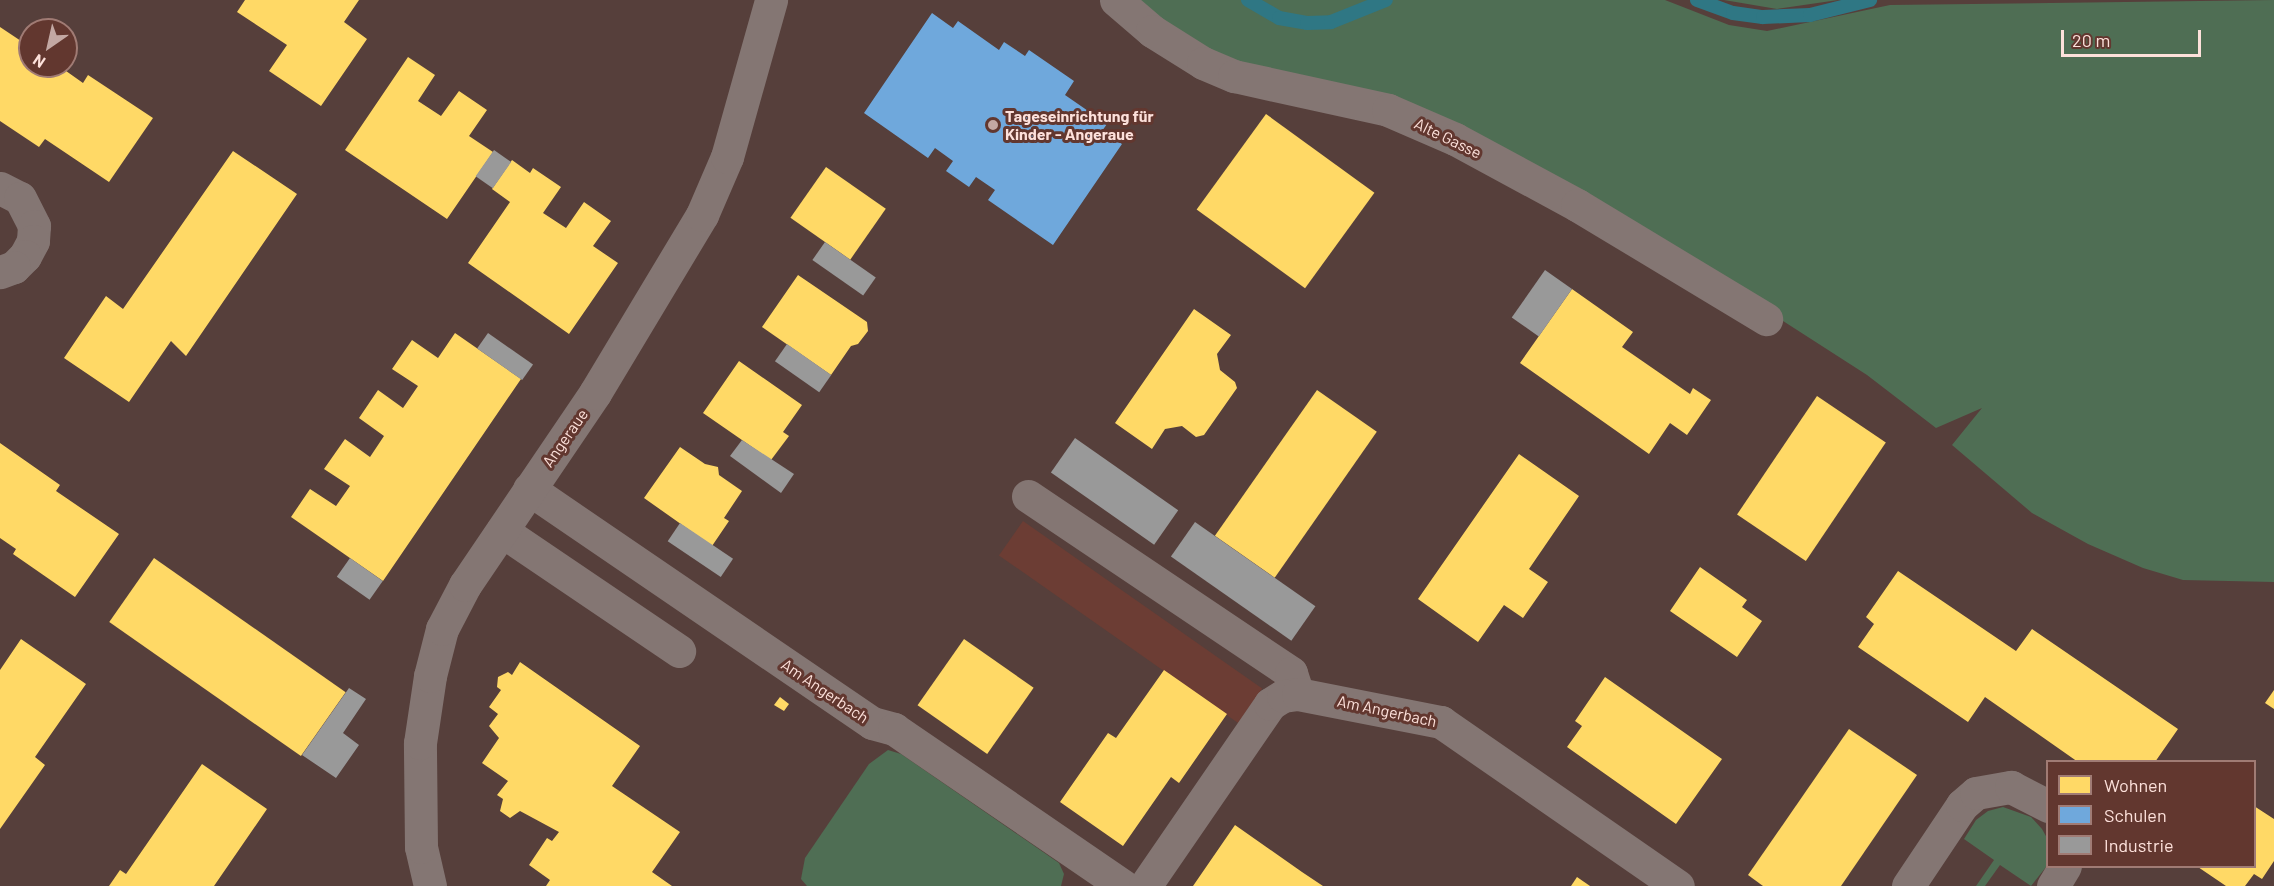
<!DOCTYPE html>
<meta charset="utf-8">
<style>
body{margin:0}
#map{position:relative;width:2274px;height:886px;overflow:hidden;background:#563f3b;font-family:Barlow,sans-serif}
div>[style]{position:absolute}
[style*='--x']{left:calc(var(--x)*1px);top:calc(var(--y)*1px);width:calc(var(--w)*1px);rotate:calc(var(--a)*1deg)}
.built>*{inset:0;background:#6c3d34;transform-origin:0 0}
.green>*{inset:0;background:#4f6e54}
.homes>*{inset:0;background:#ffd966;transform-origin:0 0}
.schools>*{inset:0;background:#6fa8dc}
.industry>*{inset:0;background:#999;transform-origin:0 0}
.stream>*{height:14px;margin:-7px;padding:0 7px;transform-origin:7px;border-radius:7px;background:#2f7784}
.minor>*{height:33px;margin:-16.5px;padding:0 16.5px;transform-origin:16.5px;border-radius:16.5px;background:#847673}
.dots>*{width:16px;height:16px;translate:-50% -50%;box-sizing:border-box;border:3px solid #62372f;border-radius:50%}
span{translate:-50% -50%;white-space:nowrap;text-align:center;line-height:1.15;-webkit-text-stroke:6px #62372f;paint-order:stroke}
.poi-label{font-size:16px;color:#fde1db;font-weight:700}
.left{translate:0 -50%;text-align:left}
.street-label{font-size:16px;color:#fde1db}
.legend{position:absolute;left:2046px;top:760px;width:210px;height:108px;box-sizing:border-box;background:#62372f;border:2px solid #a07b74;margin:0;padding:8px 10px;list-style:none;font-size:18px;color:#fde1db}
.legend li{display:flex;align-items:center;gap:12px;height:30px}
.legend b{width:30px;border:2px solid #a07b74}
.north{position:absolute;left:18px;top:18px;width:60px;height:60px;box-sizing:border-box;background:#62372f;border:2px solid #a07b74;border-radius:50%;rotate:214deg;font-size:16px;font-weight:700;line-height:24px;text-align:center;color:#fde1db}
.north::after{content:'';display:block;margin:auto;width:21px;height:27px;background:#c3a8a3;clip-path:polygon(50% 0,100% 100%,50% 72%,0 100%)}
.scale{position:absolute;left:2061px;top:30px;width:140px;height:27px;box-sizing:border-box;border:3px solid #fde1db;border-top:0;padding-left:8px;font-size:18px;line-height:21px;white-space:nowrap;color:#fde1db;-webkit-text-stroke:4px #62372f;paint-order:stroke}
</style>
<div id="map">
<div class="built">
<i style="left:1023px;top:521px;width:292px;height:42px;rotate:35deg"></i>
</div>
<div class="green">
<i style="clip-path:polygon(1130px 0,1665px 0,1729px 25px,1767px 31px,1890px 5px,2274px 0,2274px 582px,2183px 580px,2143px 568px,2088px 544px,2032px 513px,1952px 445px,1982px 408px,1936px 428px,1867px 375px,1749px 299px,1577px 198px,1206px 56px)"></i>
<i style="clip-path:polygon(1724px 0,1838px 0,1777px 9px)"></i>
<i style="clip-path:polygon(888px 750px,901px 754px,1059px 863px,1064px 874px,1061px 886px,807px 886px,801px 879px,805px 858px,869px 764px)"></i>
<i style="clip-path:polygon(2003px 807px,2031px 817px,2042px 829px,2047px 838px,2046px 867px,2031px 886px,2000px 865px,1985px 886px,1976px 886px,1994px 860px,1964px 839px,1976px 820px,1988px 811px)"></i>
</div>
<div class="homes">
<i style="clip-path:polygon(245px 0,359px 0,344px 22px,367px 39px,321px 106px,269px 71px,287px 45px,237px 12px)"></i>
<i style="clip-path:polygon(0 27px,30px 47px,30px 66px,59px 66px,83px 83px,88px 75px,153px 118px,109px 182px,45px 139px,39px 147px,0 121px)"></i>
<i style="clip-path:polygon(408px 57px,435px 75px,418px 101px,441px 116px,459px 91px,487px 110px,469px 136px,493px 152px,447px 219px,345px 150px)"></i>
<i style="left:1266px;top:114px;width:134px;height:118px;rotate:36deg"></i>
<i style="clip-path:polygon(233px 151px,297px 194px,186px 356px,171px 341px,129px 402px,64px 358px,106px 296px,123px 309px)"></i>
<i style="clip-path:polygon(512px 160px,530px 173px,533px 168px,561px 187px,543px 213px,566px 228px,584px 202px,611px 221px,593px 246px,618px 263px,569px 334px,468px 263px,510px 202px,492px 189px)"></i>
<i style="left:826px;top:167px;width:73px;height:62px;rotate:35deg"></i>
<i style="clip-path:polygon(798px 275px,867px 322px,868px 331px,858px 344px,851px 346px,831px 375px,762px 327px)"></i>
<i style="clip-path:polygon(1572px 289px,1633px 332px,1622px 347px,1690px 394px,1693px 388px,1711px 400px,1687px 435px,1670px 423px,1649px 454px,1520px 363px)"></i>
<i style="clip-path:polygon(1194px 309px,1231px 335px,1217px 354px,1220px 370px,1235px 382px,1237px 388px,1204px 435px,1196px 437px,1182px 426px,1165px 429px,1152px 449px,1115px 423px)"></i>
<i style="clip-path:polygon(455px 333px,521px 379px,383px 581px,291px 517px,310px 489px,336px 506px,350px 486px,324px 469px,345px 439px,370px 457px,384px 436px,359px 418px,378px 390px,403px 408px,418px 386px,392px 369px,412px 340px,438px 358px)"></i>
<i style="clip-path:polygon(739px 361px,802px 405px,783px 432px,789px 436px,771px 460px,703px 413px)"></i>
<i style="left:1317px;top:390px;width:73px;height:178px;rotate:35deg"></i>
<i style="left:1817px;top:396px;width:83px;height:143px;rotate:34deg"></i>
<i style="clip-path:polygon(0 443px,60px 485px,56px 491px,119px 534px,75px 597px,13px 554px,16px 549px,0 538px)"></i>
<i style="clip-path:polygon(680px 447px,705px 464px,718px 467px,719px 475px,742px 491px,724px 518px,729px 521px,712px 546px,644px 498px)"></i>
<i style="clip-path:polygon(1519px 454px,1579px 496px,1529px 569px,1548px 582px,1523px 618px,1504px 605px,1478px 642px,1418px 599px)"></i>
<i style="left:154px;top:558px;width:234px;height:78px;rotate:35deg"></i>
<i style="clip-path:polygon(1700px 567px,1747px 600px,1742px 607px,1762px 621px,1737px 657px,1670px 611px)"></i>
<i style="clip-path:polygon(1898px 571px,2016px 651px,2032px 629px,2178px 729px,2155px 762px,2078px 762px,1985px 697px,1968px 722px,1858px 647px,1874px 624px,1866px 617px)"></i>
<i style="clip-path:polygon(21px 639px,86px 684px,35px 757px,45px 765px,0 829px,0 670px)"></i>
<i style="left:964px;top:639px;width:85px;height:81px;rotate:35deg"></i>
<i style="clip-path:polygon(520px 662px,640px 746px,612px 786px,680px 832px,652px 872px,672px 886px,546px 886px,550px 880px,529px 865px,547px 838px,552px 841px,559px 832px,520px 811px,510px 818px,500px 811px,503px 799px,497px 795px,508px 781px,482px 763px,499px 738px,489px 726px,498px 714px,489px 707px,501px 690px,497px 687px,498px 677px,508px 672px,512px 675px)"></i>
<i style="clip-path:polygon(1164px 670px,1227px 714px,1179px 783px,1171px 777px,1123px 846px,1060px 802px,1108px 733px,1116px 738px)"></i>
<i style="clip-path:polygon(1605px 677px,1722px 759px,1676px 824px,1567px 747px,1582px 726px,1575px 721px)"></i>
<i style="clip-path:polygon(2274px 690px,2274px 709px,2265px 703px)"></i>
<i style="clip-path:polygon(780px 697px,789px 704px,784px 711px,774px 705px)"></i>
<i style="clip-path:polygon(1849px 729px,1917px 775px,1841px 886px,1763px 886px,1748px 875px)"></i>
<i style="clip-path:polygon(202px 764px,267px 809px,214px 886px,109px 886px,120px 870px,126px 874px)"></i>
<i style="clip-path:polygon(2254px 806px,2274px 819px,2274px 861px,2262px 879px,2254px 874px,2245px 886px,2226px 886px,2198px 867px,2254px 867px)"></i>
<i style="clip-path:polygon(1235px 825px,1302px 872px,1323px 886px,1193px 886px)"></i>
<i style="clip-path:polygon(1577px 877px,1590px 886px,1571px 886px)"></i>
</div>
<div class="schools">
<i style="clip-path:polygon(932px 13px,953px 28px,958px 21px,999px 50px,1004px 42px,1025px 56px,1029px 50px,1074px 81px,1065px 95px,1107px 124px,1102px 131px,1122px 144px,1053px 245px,988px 200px,995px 190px,976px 177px,969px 187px,946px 171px,953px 161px,935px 148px,928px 158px,864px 113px)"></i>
</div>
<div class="industry">
<i style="left:494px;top:150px;width:21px;height:32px;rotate:35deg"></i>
<i style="left:825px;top:242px;width:62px;height:22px;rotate:35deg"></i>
<i style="left:1545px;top:270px;width:33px;height:58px;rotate:35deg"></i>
<i style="left:488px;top:333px;width:55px;height:19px;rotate:35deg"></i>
<i style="left:787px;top:344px;width:54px;height:21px;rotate:35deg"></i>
<i style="left:1075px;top:438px;width:126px;height:42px;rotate:35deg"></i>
<i style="clip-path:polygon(742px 440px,794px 474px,781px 493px,730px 456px)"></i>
<i style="left:1195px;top:522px;width:147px;height:42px;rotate:35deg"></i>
<i style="left:680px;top:523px;width:64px;height:22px;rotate:34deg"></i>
<i style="left:350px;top:558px;width:40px;height:23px;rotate:35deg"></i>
<i style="clip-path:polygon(349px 688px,366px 699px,343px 733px,359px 745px,336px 778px,302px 755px)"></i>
</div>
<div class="stream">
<i style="--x:1248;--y:0;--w:36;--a:30"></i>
<i style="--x:1279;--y:18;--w:28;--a:10"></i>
<i style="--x:1307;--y:23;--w:24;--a:-2"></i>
<i style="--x:1331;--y:22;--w:59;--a:-21.8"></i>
<i style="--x:1697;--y:0;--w:38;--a:20"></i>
<i style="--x:1733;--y:13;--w:30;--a:8"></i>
<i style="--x:1763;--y:17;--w:47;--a:-2.4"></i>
<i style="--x:1810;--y:15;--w:62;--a:-14"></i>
</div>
<div class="minor">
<i style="--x:1116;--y:0;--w:48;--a:40.7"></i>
<i style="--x:1152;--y:31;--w:60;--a:32.1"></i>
<i style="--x:1203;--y:63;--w:34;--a:23"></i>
<i style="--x:1234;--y:76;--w:158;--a:12.4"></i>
<i style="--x:1388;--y:110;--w:73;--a:23.4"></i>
<i style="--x:1455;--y:139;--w:139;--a:28.4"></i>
<i style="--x:1577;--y:205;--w:221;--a:31.1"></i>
<i style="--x:0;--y:188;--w:22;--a:27"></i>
<i style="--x:20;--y:198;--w:31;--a:63"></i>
<i style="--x:34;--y:226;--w:15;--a:94"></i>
<i style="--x:33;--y:241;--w:17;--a:118"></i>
<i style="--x:25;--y:256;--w:16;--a:135"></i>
<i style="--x:14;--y:267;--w:15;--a:160"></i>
<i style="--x:529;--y:489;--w:415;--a:34.3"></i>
<i style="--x:872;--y:723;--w:23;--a:15"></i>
<i style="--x:894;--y:729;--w:278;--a:34.4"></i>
<i style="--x:1028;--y:496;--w:317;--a:33.9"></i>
<i style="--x:1291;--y:673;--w:22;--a:72"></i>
<i style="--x:502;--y:531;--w:214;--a:34.1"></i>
<i style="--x:430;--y:886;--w:40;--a:-103"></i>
<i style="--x:421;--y:847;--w:104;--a:-90.6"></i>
<i style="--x:420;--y:743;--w:68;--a:-81.5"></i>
<i style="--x:430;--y:676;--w:49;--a:-75.7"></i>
<i style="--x:442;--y:629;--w:50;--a:-62.4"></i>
<i style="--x:465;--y:585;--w:232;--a:-55.9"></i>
<i style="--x:595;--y:393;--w:208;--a:-59"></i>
<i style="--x:702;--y:215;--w:63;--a:-66.7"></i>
<i style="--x:727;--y:157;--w:163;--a:-74.3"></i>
<i style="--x:1145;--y:886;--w:221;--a:-55.5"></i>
<i style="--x:1270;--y:704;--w:15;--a:-32"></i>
<i style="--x:1283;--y:696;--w:15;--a:-8"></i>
<i style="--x:1298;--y:694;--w:146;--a:11.1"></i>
<i style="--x:1441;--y:722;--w:288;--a:34.7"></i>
<i style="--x:1908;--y:886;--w:97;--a:-56.3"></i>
<i style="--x:1962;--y:805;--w:18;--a:-41"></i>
<i style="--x:1976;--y:793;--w:36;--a:-10"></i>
<i style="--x:2011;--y:787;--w:42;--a:27.2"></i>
<i style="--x:2053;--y:886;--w:23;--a:-59"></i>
</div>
<div class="dots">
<i style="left:993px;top:125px;background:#c3a8a3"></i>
</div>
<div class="poi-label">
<span class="left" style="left:1005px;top:125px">Tageseinrichtung für<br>Kinder - Angeraue</span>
</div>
<div class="street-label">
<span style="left:1448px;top:138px;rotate:26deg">Alte Gasse</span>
<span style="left:565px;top:438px;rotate:-55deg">Angeraue</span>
<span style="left:825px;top:691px;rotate:34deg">Am Angerbach</span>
<span style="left:1387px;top:711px;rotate:12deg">Am Angerbach</span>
</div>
<ul class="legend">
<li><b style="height:16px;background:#ffd966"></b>Wohnen</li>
<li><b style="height:16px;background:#6fa8dc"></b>Schulen</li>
<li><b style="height:16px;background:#999"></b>Industrie</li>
</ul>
<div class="north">N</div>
<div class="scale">20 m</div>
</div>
